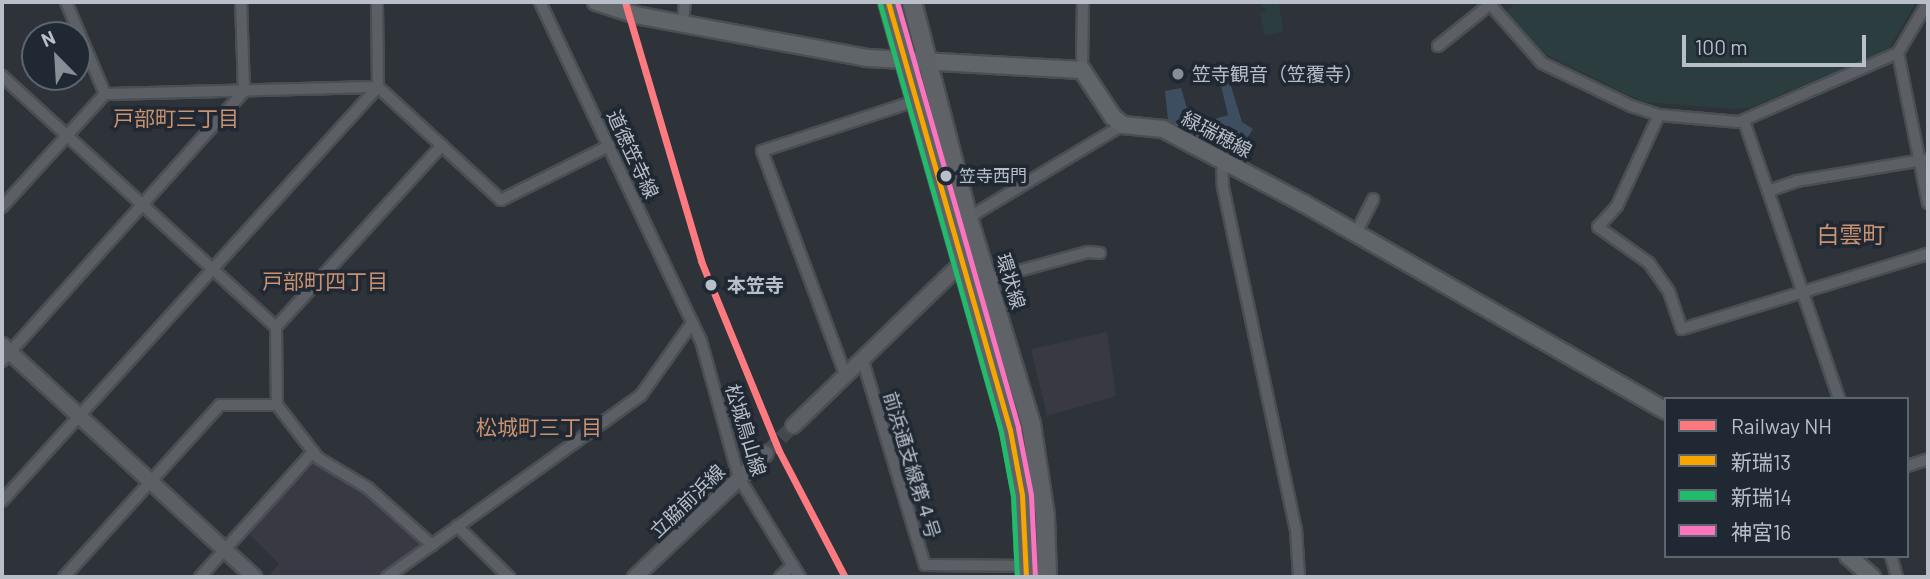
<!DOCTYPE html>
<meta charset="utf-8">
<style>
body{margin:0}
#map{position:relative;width:1930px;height:579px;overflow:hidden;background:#2d3339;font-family:Barlow,"Noto Sans JP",sans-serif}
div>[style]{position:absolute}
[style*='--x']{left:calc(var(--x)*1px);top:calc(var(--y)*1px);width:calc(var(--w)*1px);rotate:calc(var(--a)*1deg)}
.medical>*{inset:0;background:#393944}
.green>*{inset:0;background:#2b3d3f}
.water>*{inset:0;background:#3d4e61}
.tertiary-tunnel>*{height:14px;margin-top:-7px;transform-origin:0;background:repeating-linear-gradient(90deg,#42484e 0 14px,transparent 0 21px)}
.roads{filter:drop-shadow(2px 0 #4a4f53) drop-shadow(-2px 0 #4a4f53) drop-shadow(0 2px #4a4f53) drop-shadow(0 -2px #4a4f53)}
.minor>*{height:10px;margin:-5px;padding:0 5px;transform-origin:5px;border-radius:5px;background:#5c6066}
.tertiary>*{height:14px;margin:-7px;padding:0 7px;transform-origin:7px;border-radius:7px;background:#5c6066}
.secondary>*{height:16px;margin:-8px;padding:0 8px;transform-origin:8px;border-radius:8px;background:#60656a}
.primary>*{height:18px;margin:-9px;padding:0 9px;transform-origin:9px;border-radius:9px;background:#5f6368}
.bus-1>*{height:5px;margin:-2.5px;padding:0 2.5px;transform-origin:2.5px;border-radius:2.5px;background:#f7a600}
.bus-2>*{height:5px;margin:-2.5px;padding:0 2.5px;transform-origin:2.5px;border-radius:2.5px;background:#20bc6c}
.bus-3>*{height:5px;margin:-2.5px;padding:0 2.5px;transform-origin:2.5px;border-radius:2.5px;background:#fc73be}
.rail-1>*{height:7px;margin:-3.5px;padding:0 3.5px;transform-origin:3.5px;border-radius:3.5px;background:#fd7b80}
.dots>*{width:19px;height:19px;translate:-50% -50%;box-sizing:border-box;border:4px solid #202933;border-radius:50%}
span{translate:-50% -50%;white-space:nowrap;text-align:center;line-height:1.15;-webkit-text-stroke:7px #202933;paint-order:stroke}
.bus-label{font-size:17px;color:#b8bfc8}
.left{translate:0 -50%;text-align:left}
.poi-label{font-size:19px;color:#b8bfc8}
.street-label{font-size:19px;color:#b8bfc8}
.stop-label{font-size:19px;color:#b8bfc8;font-weight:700}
.neighbourhood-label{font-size:21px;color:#cb9270}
.quarter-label{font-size:23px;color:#cb9270}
.frame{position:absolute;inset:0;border:4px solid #b8bfc8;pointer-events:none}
.legend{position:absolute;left:1664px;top:397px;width:245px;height:161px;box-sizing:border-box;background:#202933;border:2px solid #5d656f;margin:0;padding:9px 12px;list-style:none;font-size:21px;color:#b8bfc8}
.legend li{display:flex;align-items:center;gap:14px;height:35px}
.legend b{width:35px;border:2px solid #5d656f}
.north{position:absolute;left:21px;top:21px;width:70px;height:70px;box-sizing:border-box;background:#202933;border:2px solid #5d656f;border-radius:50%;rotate:336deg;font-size:19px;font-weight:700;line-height:28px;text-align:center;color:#b8bfc8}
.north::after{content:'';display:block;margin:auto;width:24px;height:32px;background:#878e96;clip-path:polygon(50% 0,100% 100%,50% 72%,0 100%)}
.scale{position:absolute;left:1682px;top:35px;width:184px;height:32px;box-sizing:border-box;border:4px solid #b8bfc8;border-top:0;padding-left:9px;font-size:21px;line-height:24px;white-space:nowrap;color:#b8bfc8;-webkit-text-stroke:5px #202933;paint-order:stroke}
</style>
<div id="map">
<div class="medical">
<i style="clip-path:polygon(1107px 332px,1116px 396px,1047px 416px,1031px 349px)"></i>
<i style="clip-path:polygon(315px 463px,367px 493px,421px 539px,421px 546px,376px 577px,268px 577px,279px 564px,247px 532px)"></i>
</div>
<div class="green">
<i style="clip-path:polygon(1257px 2px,1279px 2px,1283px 32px,1265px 35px,1260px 13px,1267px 11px)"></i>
<i style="clip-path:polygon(1516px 2px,1916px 2px,1889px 49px,1750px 108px,1736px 109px,1644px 102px,1613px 88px,1543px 53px,1506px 12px)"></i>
</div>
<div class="water">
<i style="clip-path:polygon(1230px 83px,1242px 122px,1253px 129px,1232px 162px,1219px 153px,1216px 143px,1204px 144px,1168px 120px,1165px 91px,1181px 88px,1191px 122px,1208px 121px,1228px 115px,1221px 86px)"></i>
</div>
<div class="tertiary-tunnel">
<i style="--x:766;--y:453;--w:38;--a:-45"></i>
</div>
<div class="roads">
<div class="minor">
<i style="--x:66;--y:2;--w:100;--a:67"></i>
<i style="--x:540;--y:2;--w:375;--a:64.6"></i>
<i style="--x:701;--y:341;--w:142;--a:74.5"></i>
<i style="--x:739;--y:478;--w:116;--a:58.4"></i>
<i style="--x:1488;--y:2;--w:81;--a:48.5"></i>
<i style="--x:1542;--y:63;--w:99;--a:25.8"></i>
<i style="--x:1631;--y:106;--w:29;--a:18"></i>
<i style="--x:1659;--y:115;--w:80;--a:5"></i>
<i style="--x:1739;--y:122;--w:173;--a:-23.5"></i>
<i style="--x:1928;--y:2;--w:59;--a:120.5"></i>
<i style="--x:1898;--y:53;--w:153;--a:78.7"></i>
<i style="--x:683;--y:23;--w:21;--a:-85"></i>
<i style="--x:1438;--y:46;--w:70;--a:-38.7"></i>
<i style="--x:1082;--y:70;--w:68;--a:-89.2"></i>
<i style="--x:2;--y:76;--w:372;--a:42.5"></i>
<i style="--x:276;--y:327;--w:78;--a:89.3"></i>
<i style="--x:277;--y:405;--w:67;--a:52.3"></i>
<i style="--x:318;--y:458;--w:58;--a:31"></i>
<i style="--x:368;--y:488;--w:86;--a:41.7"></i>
<i style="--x:1659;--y:115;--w:100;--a:114.8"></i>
<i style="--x:1617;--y:206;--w:28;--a:132"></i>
<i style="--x:1598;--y:227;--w:62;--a:35.2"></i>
<i style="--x:1649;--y:263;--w:35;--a:55"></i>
<i style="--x:1669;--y:292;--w:39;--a:71"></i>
<i style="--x:1682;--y:329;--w:257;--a:-17"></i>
<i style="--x:1744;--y:121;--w:294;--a:71.1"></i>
<i style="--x:1222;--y:163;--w:24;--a:88"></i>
<i style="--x:1223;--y:187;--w:350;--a:78"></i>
<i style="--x:1296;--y:529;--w:48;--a:86.4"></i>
<i style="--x:1768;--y:191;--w:31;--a:-19"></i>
<i style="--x:1797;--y:181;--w:133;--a:-9.5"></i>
<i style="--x:2;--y:207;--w:153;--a:-47.7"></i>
<i style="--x:105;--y:94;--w:273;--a:-1.5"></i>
<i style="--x:378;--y:87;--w:167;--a:42.6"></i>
<i style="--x:501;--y:200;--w:121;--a:-26.6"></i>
<i style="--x:968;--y:218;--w:181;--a:-31"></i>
<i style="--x:1356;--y:233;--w:38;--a:-63"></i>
<i style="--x:989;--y:279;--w:103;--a:-15.3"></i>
<i style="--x:1088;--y:252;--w:12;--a:5"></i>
<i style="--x:276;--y:327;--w:246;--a:-47.6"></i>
<i style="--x:862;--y:358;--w:216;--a:73.1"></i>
<i style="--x:925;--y:565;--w:102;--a:0.6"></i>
<i style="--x:2;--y:361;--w:363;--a:-48.1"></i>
<i style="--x:244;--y:91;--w:89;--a:-91.9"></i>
<i style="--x:845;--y:374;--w:238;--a:-110.4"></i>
<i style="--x:762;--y:151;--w:161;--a:-18.1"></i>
<i style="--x:1907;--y:466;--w:22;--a:-18"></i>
<i style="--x:2;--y:501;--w:559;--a:-47.75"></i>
<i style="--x:378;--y:87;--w:85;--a:-90.7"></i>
<i style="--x:457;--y:526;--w:73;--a:44.4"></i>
<i style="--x:1891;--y:556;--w:22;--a:74"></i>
<i style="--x:64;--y:577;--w:232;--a:-47.8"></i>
<i style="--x:220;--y:405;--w:57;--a:0"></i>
<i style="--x:200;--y:577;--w:169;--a:-47.9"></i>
<i style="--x:387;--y:577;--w:312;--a:-35.6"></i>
<i style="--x:641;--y:395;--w:88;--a:-54.7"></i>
<i style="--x:780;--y:577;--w:16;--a:-43"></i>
</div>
<div class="tertiary">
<i style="--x:2;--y:345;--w:343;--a:42.6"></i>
<i style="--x:793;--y:426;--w:243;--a:-44"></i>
<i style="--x:635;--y:577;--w:180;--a:-43.4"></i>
</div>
<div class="secondary">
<i style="--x:596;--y:2;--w:42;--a:18"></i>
<i style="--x:636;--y:15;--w:235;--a:10.5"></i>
<i style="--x:867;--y:58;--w:215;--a:3.2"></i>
<i style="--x:1082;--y:70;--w:56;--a:56.6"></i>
<i style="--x:1113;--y:117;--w:13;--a:39"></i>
<i style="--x:1123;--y:125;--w:40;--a:5.7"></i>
<i style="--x:1163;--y:129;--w:158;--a:27.9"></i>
<i style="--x:1303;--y:203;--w:418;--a:29.8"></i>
<i style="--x:1848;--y:556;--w:32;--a:41"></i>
</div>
<div class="primary">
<i style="--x:888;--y:2;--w:445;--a:74.1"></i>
<i style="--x:1010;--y:430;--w:66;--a:79.5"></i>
<i style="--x:1022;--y:495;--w:82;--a:87.2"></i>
<i style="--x:912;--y:2;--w:223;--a:75.5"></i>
<i style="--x:968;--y:218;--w:215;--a:73"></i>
<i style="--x:1031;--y:424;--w:93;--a:81.3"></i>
<i style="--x:1045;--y:516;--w:61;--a:88.1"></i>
</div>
</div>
<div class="bus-1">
<i style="--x:888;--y:2;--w:445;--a:74.1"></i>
<i style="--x:1010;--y:430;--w:66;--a:79.5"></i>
<i style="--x:1022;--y:495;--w:82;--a:87.2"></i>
</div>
<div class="bus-2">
<i style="--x:880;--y:4;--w:445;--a:74.2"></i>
<i style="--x:1001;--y:432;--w:65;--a:79.4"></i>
<i style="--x:1013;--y:496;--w:81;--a:87.2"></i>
</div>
<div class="bus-3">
<i style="--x:897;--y:2;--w:443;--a:74.1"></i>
<i style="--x:1018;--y:428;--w:68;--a:79"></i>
<i style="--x:1031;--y:495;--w:82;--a:87.2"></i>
</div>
<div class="rail-1">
<i style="--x:625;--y:2;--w:270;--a:73.6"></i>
<i style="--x:701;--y:261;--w:205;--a:67.7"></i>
<i style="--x:779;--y:451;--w:142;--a:62.4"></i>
</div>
<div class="dots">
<i style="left:1178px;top:74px;background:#878e96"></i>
<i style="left:946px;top:176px;background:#b8bfc8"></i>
<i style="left:711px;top:285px;background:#b8bfc8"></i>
</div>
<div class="bus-label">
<span class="left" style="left:959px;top:176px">笠寺西門</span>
</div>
<div class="poi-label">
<span class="left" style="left:1192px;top:74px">笠寺観音（笠覆寺）</span>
</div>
<div class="street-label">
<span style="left:1217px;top:134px;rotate:28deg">緑瑞穂線</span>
<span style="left:633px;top:154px;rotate:65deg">道徳笠寺線</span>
<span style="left:1011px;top:281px;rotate:73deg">環状線</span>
<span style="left:746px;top:430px;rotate:73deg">松城鳥山線</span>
<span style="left:912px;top:465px;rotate:73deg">前浜通支線第４号</span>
<span style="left:687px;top:501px;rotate:-44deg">立脇前浜線</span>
</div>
<div class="stop-label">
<span class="left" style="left:727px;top:285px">本笠寺</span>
</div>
<div class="neighbourhood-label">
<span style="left:176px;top:118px">戸部町三丁目</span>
<span style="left:325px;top:281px">戸部町四丁目</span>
<span style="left:539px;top:427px">松城町三丁目</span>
</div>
<div class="quarter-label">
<span style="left:1851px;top:234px">白雲町</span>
</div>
<div class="frame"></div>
<ul class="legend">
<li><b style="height:9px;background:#fd7b80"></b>Railway NH</li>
<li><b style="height:9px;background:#f7a600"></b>新瑞13</li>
<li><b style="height:9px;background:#20bc6c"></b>新瑞14</li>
<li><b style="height:9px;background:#fc73be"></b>神宮16</li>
</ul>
<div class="north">N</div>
<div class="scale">100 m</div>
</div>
